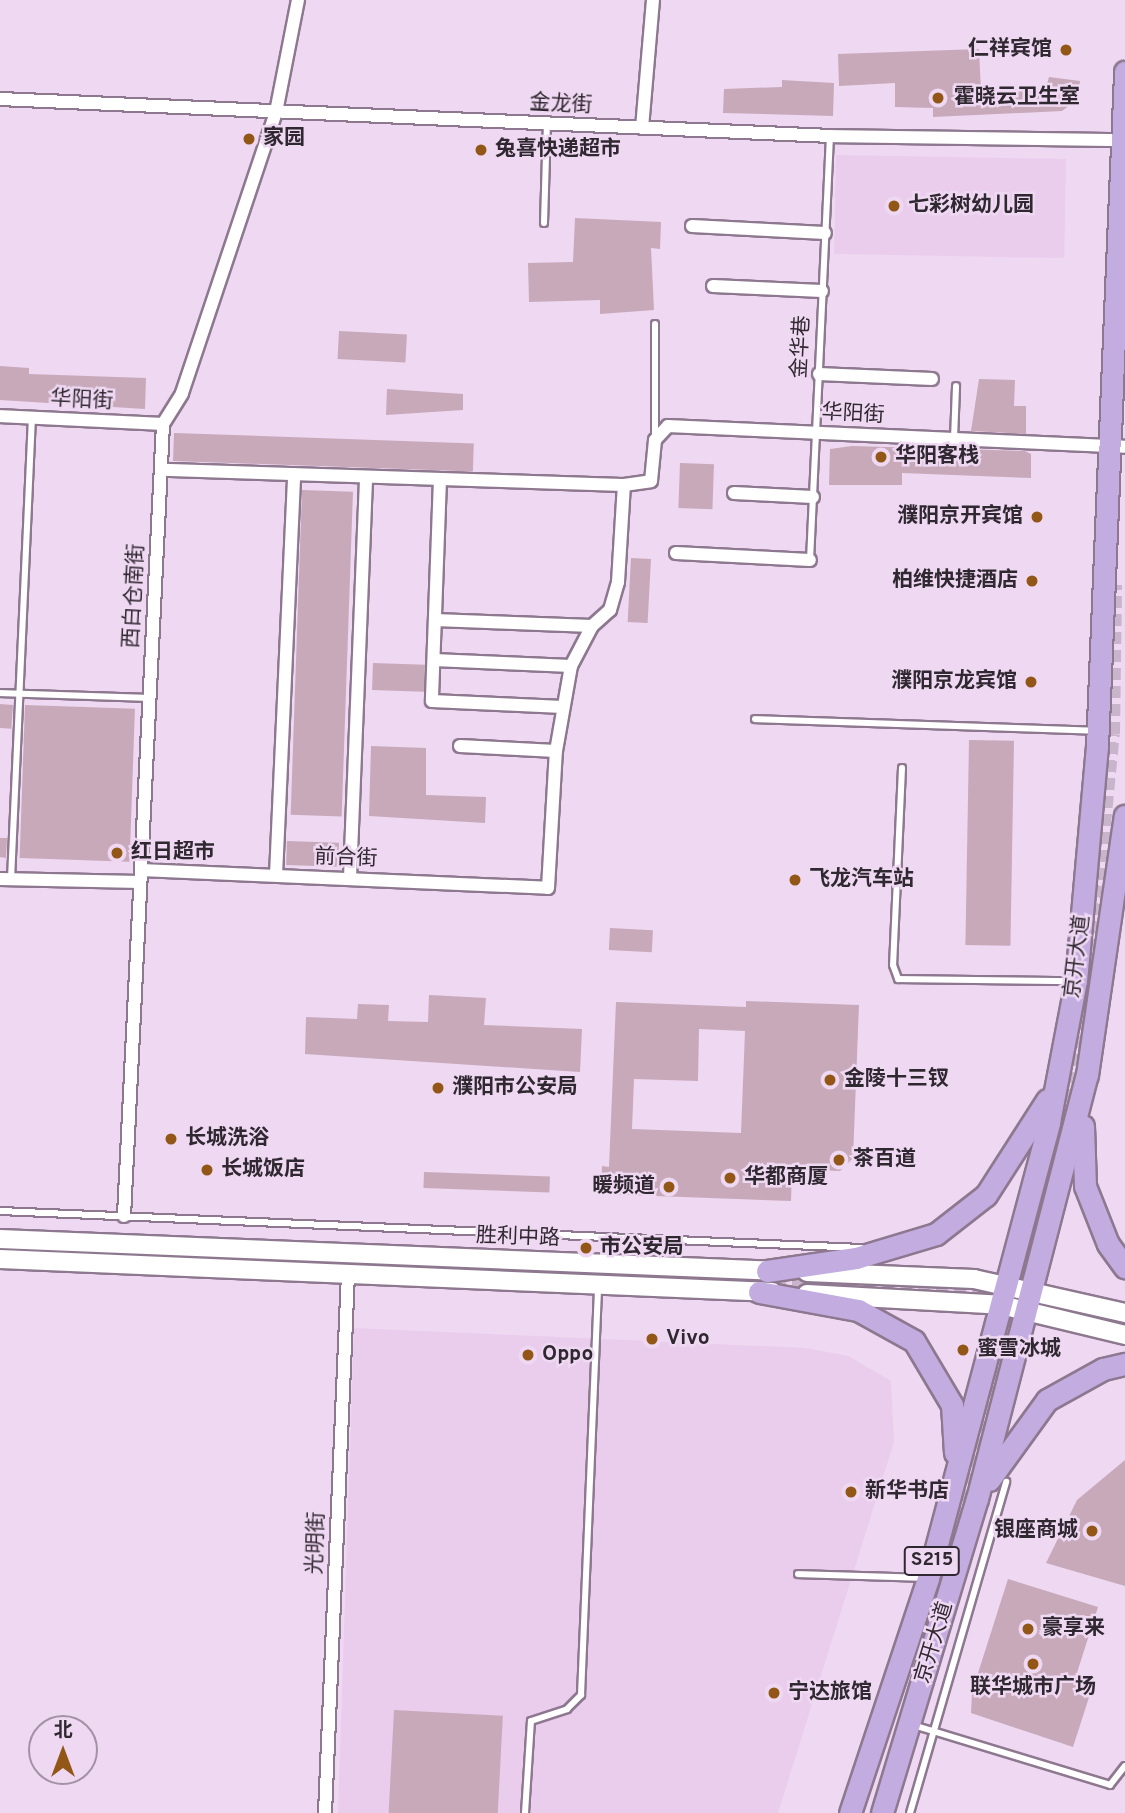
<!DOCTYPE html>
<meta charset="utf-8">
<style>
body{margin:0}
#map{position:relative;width:1125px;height:1813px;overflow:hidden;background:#efd8f2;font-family:Overpass,"Noto Sans SC",sans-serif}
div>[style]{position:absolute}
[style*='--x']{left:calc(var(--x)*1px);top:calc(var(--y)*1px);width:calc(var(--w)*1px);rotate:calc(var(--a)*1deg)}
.built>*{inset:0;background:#eacded;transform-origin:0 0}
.building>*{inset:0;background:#c7a9ba;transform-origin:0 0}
.street-tunnel>*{height:12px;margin-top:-6px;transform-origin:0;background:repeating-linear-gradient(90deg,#c9b5cb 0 12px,transparent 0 18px)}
.roads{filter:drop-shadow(2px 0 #8d788f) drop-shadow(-2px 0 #8d788f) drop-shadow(0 2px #8d788f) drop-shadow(0 -2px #8d788f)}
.lane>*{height:6px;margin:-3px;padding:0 3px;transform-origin:3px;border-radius:3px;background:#fff}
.street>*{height:12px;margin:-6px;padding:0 6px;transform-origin:6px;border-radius:6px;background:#fff}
.secondary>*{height:18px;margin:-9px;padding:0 9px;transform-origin:9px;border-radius:9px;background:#fff}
.primary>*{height:21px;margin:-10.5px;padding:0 10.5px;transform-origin:10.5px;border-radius:10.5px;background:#c3ace0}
.dots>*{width:19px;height:19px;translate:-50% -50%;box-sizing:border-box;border:4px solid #efd8f2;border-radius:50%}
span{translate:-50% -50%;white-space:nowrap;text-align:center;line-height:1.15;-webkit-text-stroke:5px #efd8f2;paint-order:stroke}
.shield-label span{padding:2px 5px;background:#efd8f2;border:2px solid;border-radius:5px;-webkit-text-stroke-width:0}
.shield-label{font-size:19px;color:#302831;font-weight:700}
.poi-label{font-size:21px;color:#302831;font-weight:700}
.right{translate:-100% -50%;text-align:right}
.left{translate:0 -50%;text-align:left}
.street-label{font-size:21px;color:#302831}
.north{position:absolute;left:28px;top:1715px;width:70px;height:70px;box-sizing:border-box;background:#efd8f2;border:2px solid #a392a5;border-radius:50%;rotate:0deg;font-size:19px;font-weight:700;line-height:28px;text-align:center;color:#302831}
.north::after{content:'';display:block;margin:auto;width:24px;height:32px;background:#925716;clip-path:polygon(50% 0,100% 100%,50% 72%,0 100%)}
</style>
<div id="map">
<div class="built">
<i style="left:836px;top:155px;width:230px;height:99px;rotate:1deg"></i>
<i style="clip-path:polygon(354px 1328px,806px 1348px,848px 1356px,891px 1381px,894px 1442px,778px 1813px,338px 1813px)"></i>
</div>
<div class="building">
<i style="clip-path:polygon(979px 49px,981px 91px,1045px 91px,1049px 77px,1080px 81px,1078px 99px,1062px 111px,933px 117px,933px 108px,895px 107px,895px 83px,839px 86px,838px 54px)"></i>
<i style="clip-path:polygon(782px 80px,834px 83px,833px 116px,723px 113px,724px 89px,782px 87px)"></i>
<i style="clip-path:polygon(575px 218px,661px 222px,660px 249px,651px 248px,654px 310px,600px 314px,600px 300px,529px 302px,528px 263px,573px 262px)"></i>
<i style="left:339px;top:331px;width:68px;height:28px;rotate:3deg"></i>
<i style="clip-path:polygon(0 366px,29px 368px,29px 374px,146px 378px,145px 409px,0 400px)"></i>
<i style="clip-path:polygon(979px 379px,1015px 380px,1014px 406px,1026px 406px,1026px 434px,971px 431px)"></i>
<i style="clip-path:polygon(387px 389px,463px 394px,463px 410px,386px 415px)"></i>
<i style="left:174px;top:433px;width:300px;height:28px;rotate:2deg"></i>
<i style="clip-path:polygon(852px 446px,1025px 451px,1031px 454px,1031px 478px,902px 473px,902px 485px,829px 485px,830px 449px)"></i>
<i style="left:680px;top:463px;width:34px;height:45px;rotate:2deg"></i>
<i style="left:302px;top:490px;width:51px;height:325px;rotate:2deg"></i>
<i style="left:631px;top:558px;width:20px;height:64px;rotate:3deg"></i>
<i style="left:373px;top:663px;width:52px;height:27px;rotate:2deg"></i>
<i style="left:0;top:704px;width:13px;height:24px;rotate:4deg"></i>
<i style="left:25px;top:705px;width:110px;height:153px;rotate:2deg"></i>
<i style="left:969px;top:740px;width:45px;height:205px;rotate:1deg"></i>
<i style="clip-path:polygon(371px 746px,426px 748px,426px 795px,486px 797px,485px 823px,369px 816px)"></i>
<i style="clip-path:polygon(0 838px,7px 838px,6px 858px,0 857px)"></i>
<i style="left:287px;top:841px;width:52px;height:24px;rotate:2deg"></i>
<i style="left:610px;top:928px;width:43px;height:22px;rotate:3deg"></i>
<i style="clip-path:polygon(429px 995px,486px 998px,484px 1025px,582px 1029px,580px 1072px,305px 1054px,306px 1017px,357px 1019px,358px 1004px,389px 1005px,388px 1021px,428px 1022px)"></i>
<i style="clip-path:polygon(evenodd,746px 1001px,859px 1005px,853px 1158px,840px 1171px,792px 1169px,791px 1201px,601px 1194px,602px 1166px,609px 1167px,616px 1002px,746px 1007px,746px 1001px,699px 1029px,745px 1031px,741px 1133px,632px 1129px,634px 1079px,698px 1081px,699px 1029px)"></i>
<i style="left:424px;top:1172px;width:126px;height:16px;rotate:2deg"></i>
<i style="clip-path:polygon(1125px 1460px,1125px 1586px,1046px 1563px,1077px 1500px)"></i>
<i style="clip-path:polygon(1008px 1579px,1098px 1607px,1075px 1679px,1093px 1685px,1073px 1747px,971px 1713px,972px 1692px)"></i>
<i style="left:394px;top:1710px;width:109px;height:103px;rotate:3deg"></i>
</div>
<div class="street-tunnel">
<i style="--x:774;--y:1281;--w:232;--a:3.7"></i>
<i style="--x:1024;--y:1300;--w:83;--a:14.7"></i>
<i style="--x:955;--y:1537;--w:566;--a:-76.31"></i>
<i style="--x:1089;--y:987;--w:254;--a:-84.4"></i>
<i style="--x:1114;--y:734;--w:149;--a:-89.2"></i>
</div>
<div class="roads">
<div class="lane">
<i style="--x:544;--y:223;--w:99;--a:-88.3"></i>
<i style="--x:655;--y:324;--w:114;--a:90"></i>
<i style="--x:954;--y:439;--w:53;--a:-87.8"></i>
<i style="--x:810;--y:560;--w:424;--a:-87.3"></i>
<i style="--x:0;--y:693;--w:148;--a:1.9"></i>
<i style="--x:755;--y:719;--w:337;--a:2"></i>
<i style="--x:902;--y:768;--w:197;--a:92.6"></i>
<i style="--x:893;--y:965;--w:15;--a:70"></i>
<i style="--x:898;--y:979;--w:174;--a:0.7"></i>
<i style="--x:11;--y:879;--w:461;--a:-87.4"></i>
<i style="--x:0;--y:1211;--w:862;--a:2.46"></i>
<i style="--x:798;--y:1574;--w:127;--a:1.8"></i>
<i style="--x:913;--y:1725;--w:206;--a:16.9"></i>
<i style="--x:1110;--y:1785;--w:24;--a:-52"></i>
<i style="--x:525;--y:1813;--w:92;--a:-86.3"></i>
<i style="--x:531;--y:1721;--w:38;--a:-18"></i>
<i style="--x:567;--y:1709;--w:20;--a:-45"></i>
<i style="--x:581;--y:1695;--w:410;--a:-87.6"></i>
<i style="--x:910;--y:1813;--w:345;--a:-73.8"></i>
</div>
<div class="street">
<i style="--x:0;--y:99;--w:831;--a:2.55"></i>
<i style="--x:830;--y:136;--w:291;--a:0.8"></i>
<i style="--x:642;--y:128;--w:128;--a:-85.1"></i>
<i style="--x:692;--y:226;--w:133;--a:3"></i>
<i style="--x:713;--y:286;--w:109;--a:2.6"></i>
<i style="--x:819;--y:374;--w:113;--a:2.5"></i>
<i style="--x:0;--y:416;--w:163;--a:2.8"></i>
<i style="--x:440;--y:479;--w:222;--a:92.1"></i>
<i style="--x:432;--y:701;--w:131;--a:2.6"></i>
<i style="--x:624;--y:485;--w:27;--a:-8"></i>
<i style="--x:651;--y:481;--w:41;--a:-84.4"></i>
<i style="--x:655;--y:440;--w:19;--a:-47"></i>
<i style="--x:668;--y:426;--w:457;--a:2.6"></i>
<i style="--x:734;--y:493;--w:79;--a:2.9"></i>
<i style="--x:676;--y:553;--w:134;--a:3"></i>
<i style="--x:435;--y:620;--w:157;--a:2.2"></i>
<i style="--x:434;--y:660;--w:137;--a:2.5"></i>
<i style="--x:460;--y:746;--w:96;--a:3"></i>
<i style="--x:141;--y:870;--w:407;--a:2.5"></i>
<i style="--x:548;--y:888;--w:137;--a:-86.7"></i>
<i style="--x:556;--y:751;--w:86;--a:-80"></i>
<i style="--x:571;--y:666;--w:45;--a:-62.3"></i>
<i style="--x:592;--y:626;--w:24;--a:-42"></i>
<i style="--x:610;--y:610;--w:29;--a:-74"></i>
<i style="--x:618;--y:582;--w:97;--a:-86.5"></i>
<i style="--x:624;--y:485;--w:463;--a:-178.1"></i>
<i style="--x:276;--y:875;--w:401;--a:-87.4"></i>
<i style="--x:350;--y:878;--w:401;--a:-87.7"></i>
<i style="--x:0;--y:879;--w:140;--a:1.2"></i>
<i style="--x:124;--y:1216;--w:793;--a:-87.18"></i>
<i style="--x:163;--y:424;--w:36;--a:-58"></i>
<i style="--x:182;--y:393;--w:296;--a:-71.5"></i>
<i style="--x:276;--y:112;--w:114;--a:-78.9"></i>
<i style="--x:325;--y:1813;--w:539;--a:-87.56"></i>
</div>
<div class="secondary">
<i style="--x:0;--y:1239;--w:780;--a:2.35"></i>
<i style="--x:0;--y:1259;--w:773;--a:2.45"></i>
<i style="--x:807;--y:1272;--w:167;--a:2.4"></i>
<i style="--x:974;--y:1279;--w:155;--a:12.7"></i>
<i style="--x:807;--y:1294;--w:194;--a:3.2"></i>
<i style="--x:1001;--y:1305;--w:128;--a:13.6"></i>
</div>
<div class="primary">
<i style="--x:1083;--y:1126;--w:60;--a:88.1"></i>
<i style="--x:1085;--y:1186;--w:62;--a:68.4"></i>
<i style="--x:1108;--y:1244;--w:29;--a:54"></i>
<i style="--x:767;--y:1271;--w:90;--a:-8.3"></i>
<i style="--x:856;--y:1258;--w:84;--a:-16.7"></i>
<i style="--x:936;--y:1234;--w:63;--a:-38"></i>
<i style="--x:986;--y:1195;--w:113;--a:-57.3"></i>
<i style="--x:759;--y:1292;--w:101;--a:10.3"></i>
<i style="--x:858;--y:1310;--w:64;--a:29"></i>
<i style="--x:914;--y:1341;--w:74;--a:59.3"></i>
<i style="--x:952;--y:1405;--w:48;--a:86.4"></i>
<i style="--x:989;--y:1480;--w:99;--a:-54.1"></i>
<i style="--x:1047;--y:1400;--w:64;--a:-29"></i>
<i style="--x:1103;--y:1369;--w:23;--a:-13"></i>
<i style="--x:850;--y:1813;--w:248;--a:-71.6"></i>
<i style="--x:928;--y:1578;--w:472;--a:-75.1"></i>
<i style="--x:1049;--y:1122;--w:144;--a:-79.2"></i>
<i style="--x:1076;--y:981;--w:235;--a:-84.9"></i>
<i style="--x:1097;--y:747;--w:676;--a:-87.62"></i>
<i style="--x:882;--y:1813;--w:328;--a:-73.2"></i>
<i style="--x:977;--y:1499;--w:438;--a:-75.5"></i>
<i style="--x:1087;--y:1075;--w:262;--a:-81.7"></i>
</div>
</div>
<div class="dots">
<i style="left:1066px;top:50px;background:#925716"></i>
<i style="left:938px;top:98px;background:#925716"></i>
<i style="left:249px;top:139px;background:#925716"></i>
<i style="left:481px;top:150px;background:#925716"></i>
<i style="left:894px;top:206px;background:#925716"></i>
<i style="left:881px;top:457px;background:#925716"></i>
<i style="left:1037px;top:517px;background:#925716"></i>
<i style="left:1032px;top:581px;background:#925716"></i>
<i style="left:1031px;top:682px;background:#925716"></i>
<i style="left:117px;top:853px;background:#925716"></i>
<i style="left:795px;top:880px;background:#925716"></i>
<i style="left:830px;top:1080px;background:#925716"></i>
<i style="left:438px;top:1088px;background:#925716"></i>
<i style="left:171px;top:1139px;background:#925716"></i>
<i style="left:839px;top:1160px;background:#925716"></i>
<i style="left:207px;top:1170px;background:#925716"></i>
<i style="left:730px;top:1178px;background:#925716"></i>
<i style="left:669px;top:1187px;background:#925716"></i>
<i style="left:586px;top:1248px;background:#925716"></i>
<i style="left:652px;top:1339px;background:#925716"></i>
<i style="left:963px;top:1350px;background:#925716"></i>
<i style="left:528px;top:1355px;background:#925716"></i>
<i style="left:851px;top:1492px;background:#925716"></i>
<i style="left:1092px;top:1531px;background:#925716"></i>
<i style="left:1028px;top:1629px;background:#925716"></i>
<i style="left:1033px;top:1664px;background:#925716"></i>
<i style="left:774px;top:1693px;background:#925716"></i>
</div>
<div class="shield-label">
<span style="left:932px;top:1561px">S215</span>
</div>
<div class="poi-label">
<span class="right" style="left:1052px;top:50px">仁祥宾馆</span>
<span class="left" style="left:954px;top:98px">霍晓云卫生室</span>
<span class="left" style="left:263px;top:139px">家园</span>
<span class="left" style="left:495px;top:150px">兔喜快递超市</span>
<span class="left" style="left:908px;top:206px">七彩树幼儿园</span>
<span class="left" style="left:895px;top:457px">华阳客栈</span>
<span class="right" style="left:1023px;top:517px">濮阳京开宾馆</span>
<span class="right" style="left:1018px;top:581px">柏维快捷酒店</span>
<span class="right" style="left:1017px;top:682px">濮阳京龙宾馆</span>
<span class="left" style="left:131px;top:853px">红日超市</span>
<span class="left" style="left:809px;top:880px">飞龙汽车站</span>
<span class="left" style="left:844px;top:1080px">金陵十三钗</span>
<span class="left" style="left:452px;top:1088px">濮阳市公安局</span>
<span class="left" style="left:185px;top:1139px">长城洗浴</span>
<span class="left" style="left:853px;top:1160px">茶百道</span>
<span class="left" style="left:221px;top:1170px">长城饭店</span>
<span class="left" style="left:744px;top:1178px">华都商厦</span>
<span class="right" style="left:655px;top:1187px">暖频道</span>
<span class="left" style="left:600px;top:1248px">市公安局</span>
<span class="left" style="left:666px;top:1339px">Vivo</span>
<span class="left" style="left:977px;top:1350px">蜜雪冰城</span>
<span class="left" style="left:542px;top:1355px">Oppo</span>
<span class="left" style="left:865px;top:1492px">新华书店</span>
<span class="right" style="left:1078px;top:1531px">银座商城</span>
<span class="left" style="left:1042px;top:1629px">豪享来</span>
<span style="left:1033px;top:1688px">联华城市广场</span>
<span class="left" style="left:788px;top:1693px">宁达旅馆</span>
</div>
<div class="street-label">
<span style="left:561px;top:105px;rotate:3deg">金龙街</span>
<span style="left:802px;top:347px;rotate:-87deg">金华巷</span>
<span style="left:82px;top:401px;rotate:3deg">华阳街</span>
<span style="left:853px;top:415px;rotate:3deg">华阳街</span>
<span style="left:135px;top:596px;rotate:-87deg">西白仓南街</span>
<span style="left:346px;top:859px;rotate:2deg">前合街</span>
<span style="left:1078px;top:957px;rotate:-83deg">京开大道</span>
<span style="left:518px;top:1238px;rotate:2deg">胜利中路</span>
<span style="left:317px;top:1543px;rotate:-88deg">光明街</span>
<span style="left:935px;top:1643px;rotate:-73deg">京开大道</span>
</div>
<div class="north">北</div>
</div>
